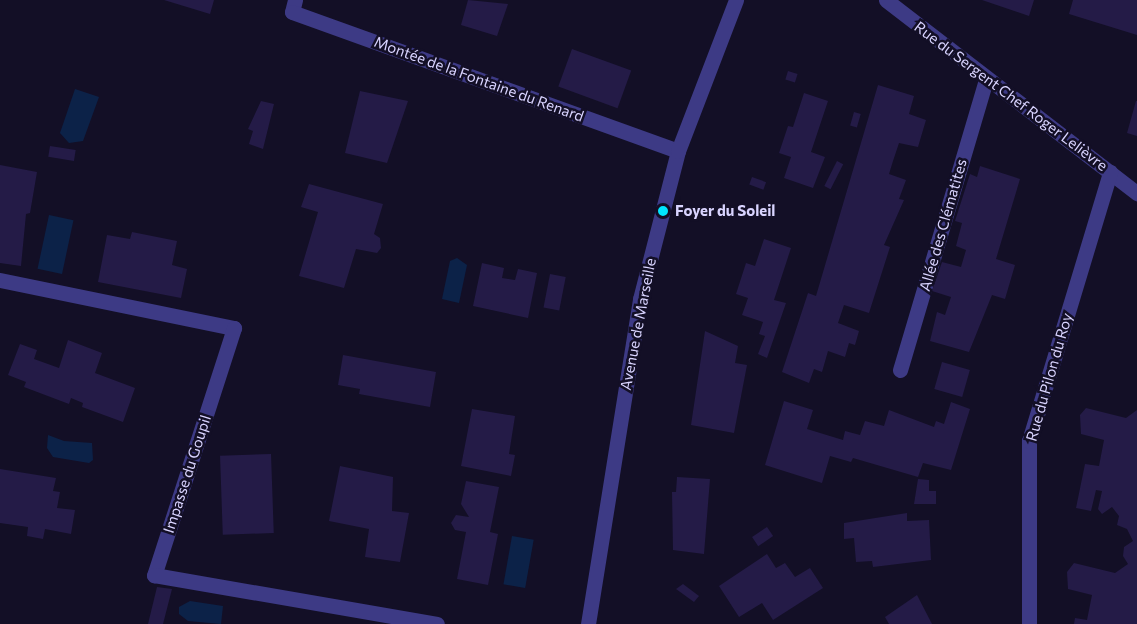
<!DOCTYPE html>
<meta charset="utf-8">
<style>
body{margin:0}
#map{position:relative;width:1137px;height:624px;overflow:hidden;background:#130f26;font-family:Commissioner,sans-serif}
div>[style]{position:absolute}
[style*='--x']{left:calc(var(--x)*1px);top:calc(var(--y)*1px);width:calc(var(--w)*1px);rotate:calc(var(--a)*1deg)}
.water>*{inset:0;background:#0c2248;transform-origin:0 0}
.building>*{inset:0;background:#241b47;transform-origin:0 0}
.minor>*{height:15px;margin:-7.5px;padding:0 7.5px;transform-origin:7.5px;border-radius:7.5px;background:#3d3a85}
.tertiary>*{height:15px;margin:-7.5px;padding:0 7.5px;transform-origin:7.5px;border-radius:7.5px;background:#3d3a85}
.dots>*{width:16px;height:16px;translate:-50% -50%;box-sizing:border-box;border:3px solid #130f26;border-radius:50%}
span{translate:-50% -50%;white-space:nowrap;text-align:center;line-height:1.15;-webkit-text-stroke:5px #130f26;paint-order:stroke}
.street-label{font-size:15px;color:#d9d4ff}
.poi-label{font-size:15px;color:#d9d4ff;font-weight:700}
.left{translate:0 -50%;text-align:left}
</style>
<div id="map">
<div class="water">
<i style="clip-path:polygon(75px 89px,99px 97px,83px 141px,69px 143px,60px 133px)"></i>
<i style="left:49px;top:215px;width:25px;height:55px;rotate:12deg"></i>
<i style="clip-path:polygon(457px 258px,467px 265px,459px 303px,442px 299px,450px 261px)"></i>
<i style="clip-path:polygon(48px 435px,64px 441px,92px 443px,93px 460px,89px 463px,53px 457px,47px 448px)"></i>
<i style="left:512px;top:536px;width:22px;height:49px;rotate:10deg"></i>
<i style="clip-path:polygon(190px 601px,223px 606px,221px 624px,188px 621px,179px 614px,179px 607px)"></i>
</div>
<div class="building">
<i style="clip-path:polygon(164px 0,214px 0,210px 14px)"></i>
<i style="clip-path:polygon(468px 0,508px 4px,497px 36px,461px 25px)"></i>
<i style="clip-path:polygon(982px 0,1034px 0,1029px 16px)"></i>
<i style="clip-path:polygon(1073px 0,1137px 0,1137px 35px,1069px 14px)"></i>
<i style="left:572px;top:49px;width:63px;height:40px;rotate:20deg"></i>
<i style="left:788px;top:71px;width:10px;height:9px;rotate:17deg"></i>
<i style="clip-path:polygon(878px 85px,914px 96px,909px 114px,926px 120px,918px 147px,899px 143px,893px 161px,889px 174px,906px 180px,899px 199px,904px 200px,884px 245px,890px 247px,869px 313px,844px 305px,838px 323px,859px 331px,855px 345px,849px 343px,845px 357px,828px 351px,822px 372px,814px 369px,809px 383px,782px 372px,808px 293px,816px 296px)"></i>
<i style="clip-path:polygon(360px 91px,408px 101px,387px 163px,345px 153px)"></i>
<i style="clip-path:polygon(804px 93px,828px 101px,811px 152px,825px 157px,813px 188px,784px 178px,791px 157px,779px 153px,788px 126px,793px 127px)"></i>
<i style="clip-path:polygon(261px 101px,274px 104px,263px 149px,249px 144px,253px 131px,248px 129px)"></i>
<i style="clip-path:polygon(1136px 101px,1137px 101px,1137px 136px,1127px 133px)"></i>
<i style="left:854px;top:112px;width:7px;height:14px;rotate:16deg"></i>
<i style="left:50px;top:146px;width:26px;height:11px;rotate:9deg"></i>
<i style="left:837px;top:161px;width:7px;height:28px;rotate:27deg"></i>
<i style="clip-path:polygon(0 165px,37px 172px,30px 213px,26px 214px,21px 266px,0 263px)"></i>
<i style="clip-path:polygon(980px 166px,1020px 179px,996px 259px,1015px 265px,1005px 299px,992px 295px,969px 352px,930px 341px,937px 312px,945px 315px,951px 297px,932px 291px,942px 262px,961px 267px,966px 250px,956px 246px,962px 223px,955px 221px,970px 174px,977px 177px)"></i>
<i style="left:752px;top:177px;width:15px;height:8px;rotate:20deg"></i>
<i style="clip-path:polygon(309px 184px,383px 204px,374px 234px,380px 238px,381px 248px,377px 253px,356px 249px,344px 288px,299px 276px,318px 212px,301px 207px)"></i>
<i style="clip-path:polygon(132px 232px,177px 241px,172px 265px,187px 269px,181px 298px,98px 282px,107px 235px,130px 239px)"></i>
<i style="clip-path:polygon(764px 239px,791px 248px,774px 300px,786px 303px,767px 358px,758px 354px,765px 336px,759px 334px,763px 322px,742px 315px,748px 298px,736px 294px,746px 263px,755px 266px)"></i>
<i style="clip-path:polygon(482px 263px,504px 268px,502px 278px,515px 280px,518px 269px,537px 273px,528px 318px,473px 306px)"></i>
<i style="left:550px;top:274px;width:16px;height:34px;rotate:11deg"></i>
<i style="clip-path:polygon(705px 331px,738px 346px,735px 363px,747px 365px,734px 433px,691px 425px)"></i>
<i style="clip-path:polygon(68px 340px,102px 353px,95px 373px,135px 388px,123px 422px,82px 407px,83px 403px,71px 398px,69px 404px,24px 387px,26px 382px,8px 375px,20px 344px,37px 350px,34px 359px,59px 368px)"></i>
<i style="clip-path:polygon(343px 355px,436px 372px,430px 407px,359px 394px,360px 389px,338px 385px)"></i>
<i style="left:942px;top:362px;width:29px;height:28px;rotate:16deg"></i>
<i style="clip-path:polygon(784px 401px,813px 410px,807px 429px,843px 440px,845px 431px,860px 435px,865px 421px,884px 426px,889px 410px,934px 427px,936px 421px,944px 424px,951px 402px,970px 409px,951px 470px,923px 463px,918px 477px,853px 458px,851px 462px,830px 456px,822px 483px,765px 465px)"></i>
<i style="clip-path:polygon(1086px 408px,1126px 418px,1137px 410px,1137px 624px,1074px 624px,1075px 618px,1087px 620px,1092px 595px,1068px 589px,1067px 572px,1074px 563px,1115px 573px,1128px 564px,1123px 556px,1124px 547px,1133px 541px,1127px 529px,1117px 525px,1119px 516px,1112px 507px,1102px 514px,1098px 509px,1102px 491px,1096px 490px,1091px 511px,1076px 508px,1085px 464px,1099px 466px,1104px 440px,1081px 434px,1080px 415px)"></i>
<i style="clip-path:polygon(472px 409px,515px 416px,509px 454px,515px 455px,511px 476px,461px 466px)"></i>
<i style="left:271px;top:454px;width:79px;height:51px;rotate:88deg"></i>
<i style="clip-path:polygon(340px 466px,393px 477px,392px 511px,409px 513px,400px 562px,365px 557px,369px 529px,329px 521px)"></i>
<i style="clip-path:polygon(0 469px,56px 478px,53px 491px,60px 492px,57px 508px,75px 510px,71px 534px,45px 529px,43px 539px,27px 536px,28px 527px,0 523px)"></i>
<i style="clip-path:polygon(677px 477px,710px 479px,704px 554px,673px 550px,672px 492px,676px 492px)"></i>
<i style="clip-path:polygon(918px 479px,929px 480px,929px 491px,936px 491px,936px 504px,914px 504px)"></i>
<i style="clip-path:polygon(466px 481px,499px 487px,490px 532px,498px 534px,488px 585px,457px 579px,466px 532px,455px 530px,451px 523px,456px 515px,469px 517px,461px 504px)"></i>
<i style="clip-path:polygon(907px 513px,907px 521px,929px 520px,931px 560px,873px 567px,872px 561px,856px 562px,854px 538px,844px 539px,844px 523px)"></i>
<i style="left:767px;top:527px;width:11px;height:18px;rotate:56deg"></i>
<i style="clip-path:polygon(767px 554px,776px 568px,785px 563px,795px 577px,810px 568px,823px 588px,773px 620px,762px 603px,739px 617px,719px 586px)"></i>
<i style="clip-path:polygon(683px 584px,699px 596px,694px 602px,676px 589px)"></i>
<i style="clip-path:polygon(157px 587px,172px 589px,163px 624px,148px 624px)"></i>
<i style="clip-path:polygon(917px 595px,932px 624px,889px 624px,885px 617px)"></i>
</div>
<div class="minor">
<i style="--x:295;--y:0;--w:12;--a:104"></i>
<i style="--x:292;--y:12;--w:410;--a:19.8"></i>
<i style="--x:886;--y:0;--w:317;--a:37.6"></i>
<i style="--x:0;--y:280;--w:239;--a:11.6"></i>
<i style="--x:234;--y:328;--w:260;--a:107.9"></i>
<i style="--x:154;--y:575;--w:287;--a:9.8"></i>
<i style="--x:900;--y:370;--w:303;--a:-73.5"></i>
<i style="--x:1029;--y:624;--w:183;--a:-90"></i>
<i style="--x:1029;--y:441;--w:281;--a:-73.2"></i>
</div>
<div class="tertiary">
<i style="--x:588;--y:624;--w:329;--a:-80.9"></i>
<i style="--x:640;--y:299;--w:153;--a:-75.6"></i>
<i style="--x:678;--y:151;--w:162;--a:-69"></i>
</div>
<div class="dots">
<i style="left:663px;top:211px;background:#00e5ff"></i>
</div>
<div class="street-label">
<span style="left:479px;top:79px;rotate:20deg">Montée de la Fontaine du Renard</span>
<span style="left:1011px;top:96px;rotate:37deg">Rue du Sergent Chef Roger Lelièvre</span>
<span style="left:943px;top:225px;rotate:-74deg">Allée des Clématites</span>
<span style="left:638px;top:324px;rotate:-79deg">Avenue de Marseille</span>
<span style="left:1049px;top:377px;rotate:-74deg">Rue du Pilon du Roy</span>
<span style="left:187px;top:474px;rotate:-72deg">Impasse du Goupil</span>
</div>
<div class="poi-label">
<span class="left" style="left:675px;top:211px">Foyer du Soleil</span>
</div>
</div>
